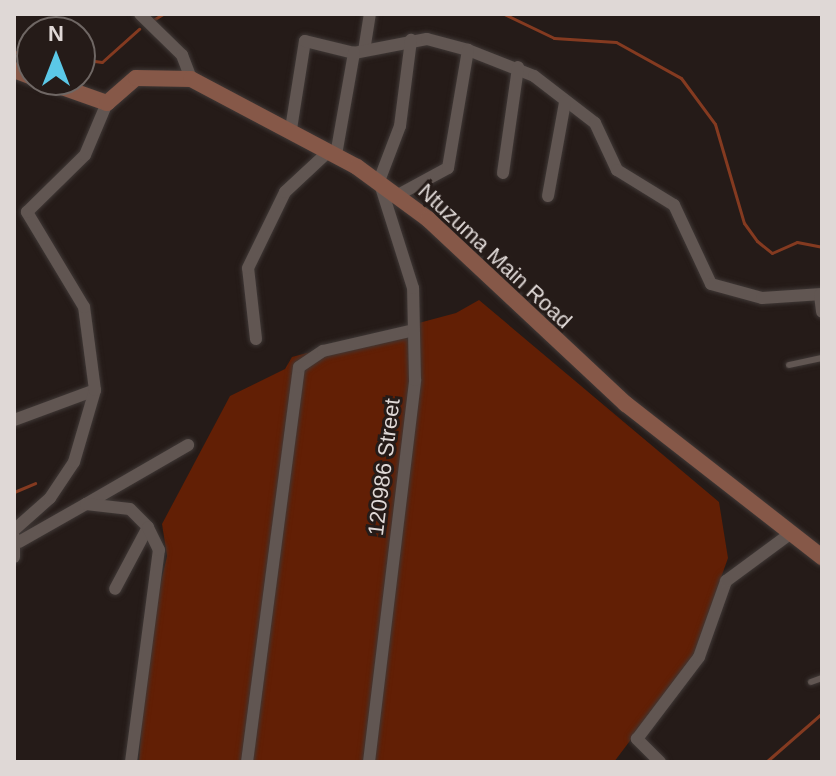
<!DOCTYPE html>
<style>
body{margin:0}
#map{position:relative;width:836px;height:776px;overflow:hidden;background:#251b18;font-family:Helvetica,sans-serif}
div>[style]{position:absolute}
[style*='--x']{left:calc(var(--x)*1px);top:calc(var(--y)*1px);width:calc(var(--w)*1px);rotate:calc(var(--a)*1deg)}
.green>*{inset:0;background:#621f05}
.stream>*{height:3px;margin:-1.5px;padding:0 1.5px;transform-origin:1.5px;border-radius:1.5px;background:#843a20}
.roads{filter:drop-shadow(0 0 2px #3f3836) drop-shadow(0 0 2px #3f3836)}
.service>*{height:6px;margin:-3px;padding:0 3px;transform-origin:3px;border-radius:3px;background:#615652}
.minor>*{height:12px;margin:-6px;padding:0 6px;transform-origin:6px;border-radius:6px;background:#615652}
.secondary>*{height:16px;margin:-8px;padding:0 8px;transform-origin:8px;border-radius:8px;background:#865848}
span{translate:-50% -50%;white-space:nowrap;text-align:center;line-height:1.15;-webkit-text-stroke:6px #251b18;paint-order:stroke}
.street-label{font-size:22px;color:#dfd8d6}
.frame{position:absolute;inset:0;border:16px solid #dfd8d6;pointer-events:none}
.north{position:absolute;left:16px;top:16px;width:80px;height:80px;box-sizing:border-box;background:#251b18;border:2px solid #6f6764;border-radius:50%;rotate:0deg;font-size:22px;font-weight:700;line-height:32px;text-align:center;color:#dfd8d6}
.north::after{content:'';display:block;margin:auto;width:28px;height:36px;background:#5bc8e7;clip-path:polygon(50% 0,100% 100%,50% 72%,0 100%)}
</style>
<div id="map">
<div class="green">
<i style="clip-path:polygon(479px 300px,719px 502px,728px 558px,693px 657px,614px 762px,139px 762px,147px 641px,167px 556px,162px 524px,230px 396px,285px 369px,292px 357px,456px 313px)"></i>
</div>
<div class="stream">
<i style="--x:504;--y:14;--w:55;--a:25.6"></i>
<i style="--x:554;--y:38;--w:62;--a:3.7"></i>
<i style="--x:616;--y:42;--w:74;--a:29"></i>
<i style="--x:681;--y:78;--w:57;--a:53.5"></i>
<i style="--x:715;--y:124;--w:103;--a:73.7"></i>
<i style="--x:744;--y:223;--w:22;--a:54"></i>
<i style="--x:757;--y:241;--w:19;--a:39"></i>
<i style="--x:772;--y:253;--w:27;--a:-24"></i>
<i style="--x:797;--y:242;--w:25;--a:11"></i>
<i style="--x:153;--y:20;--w:12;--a:-31"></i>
<i style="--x:14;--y:52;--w:18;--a:6"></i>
<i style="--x:80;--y:59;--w:22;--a:8"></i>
<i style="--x:102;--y:62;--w:50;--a:-41.7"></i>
<i style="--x:14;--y:492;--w:23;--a:-23"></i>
<i style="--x:766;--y:762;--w:74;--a:-41.2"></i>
</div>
<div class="roads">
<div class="service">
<i style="--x:789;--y:365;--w:34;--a:-12"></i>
<i style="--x:811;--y:682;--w:12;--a:-20"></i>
</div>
<div class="minor">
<i style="--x:140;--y:14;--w:59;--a:44.3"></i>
<i style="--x:182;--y:55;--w:26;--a:69"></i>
<i style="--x:364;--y:51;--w:37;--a:-81"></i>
<i style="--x:291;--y:129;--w:89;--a:-81"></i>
<i style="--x:305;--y:41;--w:50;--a:13.8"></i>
<i style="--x:354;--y:53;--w:74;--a:-10.9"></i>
<i style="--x:427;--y:39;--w:42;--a:15"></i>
<i style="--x:468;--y:50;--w:71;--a:21.5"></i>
<i style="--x:534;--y:76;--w:77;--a:37.6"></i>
<i style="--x:595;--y:123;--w:52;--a:64.9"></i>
<i style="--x:617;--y:170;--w:67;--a:31.6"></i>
<i style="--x:674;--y:205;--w:87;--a:64.9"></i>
<i style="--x:711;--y:284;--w:53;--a:15.4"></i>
<i style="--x:762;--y:298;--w:60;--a:-3.8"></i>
<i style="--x:336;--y:155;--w:104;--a:-80"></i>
<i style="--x:503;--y:173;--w:107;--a:-81.9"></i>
<i style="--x:398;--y:195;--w:57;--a:-28.4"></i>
<i style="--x:448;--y:168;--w:120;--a:-80.4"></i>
<i style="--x:548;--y:196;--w:96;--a:-79.7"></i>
<i style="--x:820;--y:295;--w:17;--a:83"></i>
<i style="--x:256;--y:339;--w:71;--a:-96.4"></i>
<i style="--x:248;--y:268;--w:85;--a:-64"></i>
<i style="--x:285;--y:192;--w:60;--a:-43"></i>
<i style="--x:14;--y:420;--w:86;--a:-20.3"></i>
<i style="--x:86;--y:504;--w:118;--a:-30"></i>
<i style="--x:14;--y:530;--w:48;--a:-41.6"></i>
<i style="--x:50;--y:498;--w:43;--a:-56.3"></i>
<i style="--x:74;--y:462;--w:75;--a:-73.7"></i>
<i style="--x:95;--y:390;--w:84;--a:-97.5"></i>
<i style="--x:84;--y:307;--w:111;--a:-121"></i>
<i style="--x:27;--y:212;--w:81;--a:-44.5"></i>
<i style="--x:85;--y:155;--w:56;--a:-67.1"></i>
<i style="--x:14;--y:537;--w:20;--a:90"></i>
<i style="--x:19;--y:542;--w:77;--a:-29.6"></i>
<i style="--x:86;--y:504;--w:44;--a:6.5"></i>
<i style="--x:130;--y:509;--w:25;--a:45"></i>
<i style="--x:148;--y:527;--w:70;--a:118"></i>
<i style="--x:131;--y:762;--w:214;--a:-82.5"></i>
<i style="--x:159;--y:550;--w:25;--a:-116"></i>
<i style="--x:247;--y:762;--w:398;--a:-82.5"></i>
<i style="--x:299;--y:367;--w:29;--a:-34"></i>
<i style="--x:323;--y:351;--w:93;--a:-13"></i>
<i style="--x:369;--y:762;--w:385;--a:-83.1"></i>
<i style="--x:415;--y:380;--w:92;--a:-91.2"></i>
<i style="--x:413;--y:288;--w:112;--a:-107.6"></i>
<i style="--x:379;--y:181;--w:59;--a:-69.1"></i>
<i style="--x:400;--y:126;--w:87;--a:-82.7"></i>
<i style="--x:660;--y:762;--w:33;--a:-135"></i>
<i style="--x:637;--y:739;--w:103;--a:-52.9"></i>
<i style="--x:699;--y:657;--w:81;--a:-70.4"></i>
<i style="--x:726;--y:581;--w:81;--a:-36.4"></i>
</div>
<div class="secondary">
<i style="--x:14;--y:70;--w:19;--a:21"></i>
<i style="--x:42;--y:80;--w:69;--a:19.5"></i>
<i style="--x:107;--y:103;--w:38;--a:-41"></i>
<i style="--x:136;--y:78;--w:55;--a:1"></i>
<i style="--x:191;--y:79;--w:188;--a:27.9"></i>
<i style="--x:357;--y:167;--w:88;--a:36.2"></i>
<i style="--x:428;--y:219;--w:271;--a:43.1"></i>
<i style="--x:626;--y:404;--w:249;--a:38"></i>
</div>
</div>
<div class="street-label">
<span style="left:495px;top:256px;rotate:43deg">Ntuzuma Main Road</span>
<span style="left:384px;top:467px;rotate:-83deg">120986 Street</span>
</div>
<div class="frame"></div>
<div class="north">N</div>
</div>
